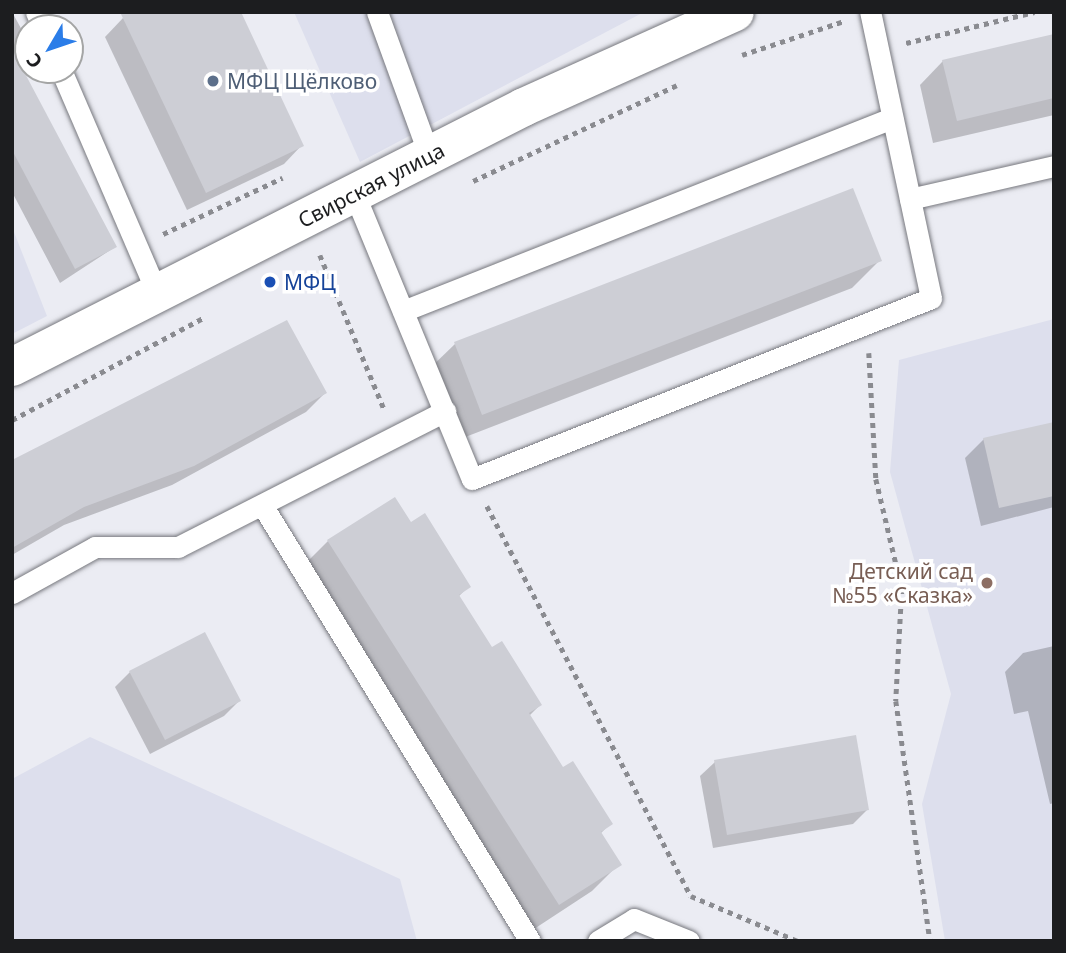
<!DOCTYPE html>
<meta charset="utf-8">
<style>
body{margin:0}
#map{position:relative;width:1066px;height:953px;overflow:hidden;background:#ebecf3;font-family:"Noto Sans",sans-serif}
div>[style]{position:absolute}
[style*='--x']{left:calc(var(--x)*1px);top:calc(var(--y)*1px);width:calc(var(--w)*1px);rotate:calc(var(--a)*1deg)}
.built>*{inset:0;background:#dddfed}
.shadow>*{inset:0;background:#0003}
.building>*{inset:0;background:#cdced5}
.path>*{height:4.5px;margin-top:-2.25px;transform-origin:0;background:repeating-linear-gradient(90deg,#8a8b90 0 5px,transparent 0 10px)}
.roads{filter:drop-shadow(0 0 2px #77787e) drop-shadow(0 0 2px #77787e)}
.service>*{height:21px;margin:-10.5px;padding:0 10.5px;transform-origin:10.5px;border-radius:10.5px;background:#fff}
.minor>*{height:38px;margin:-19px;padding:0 19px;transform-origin:19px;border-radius:19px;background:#fff}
.dots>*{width:19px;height:19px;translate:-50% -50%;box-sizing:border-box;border:4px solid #fff;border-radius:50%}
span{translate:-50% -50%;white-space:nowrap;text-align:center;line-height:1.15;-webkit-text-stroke:7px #fff;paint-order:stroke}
.service-label{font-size:21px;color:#4e5e75}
.left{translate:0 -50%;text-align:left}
.street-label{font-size:21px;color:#1c1d1f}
.transit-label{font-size:21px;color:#164399}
.education-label{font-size:21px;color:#785e54}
.right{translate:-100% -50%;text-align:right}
.frame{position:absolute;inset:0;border:14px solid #1c1d1f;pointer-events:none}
.north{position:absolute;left:14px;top:14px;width:70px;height:70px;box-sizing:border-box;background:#fff;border:2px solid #a4a5a5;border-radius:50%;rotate:231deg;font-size:19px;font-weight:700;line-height:28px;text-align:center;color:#1c1d1f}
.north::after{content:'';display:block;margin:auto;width:24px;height:32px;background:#2b7de8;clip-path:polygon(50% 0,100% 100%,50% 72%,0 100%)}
</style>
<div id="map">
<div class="built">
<i style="clip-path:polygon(294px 12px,644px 12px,360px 162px)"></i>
<i style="clip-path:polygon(12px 227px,47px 316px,12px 334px)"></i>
<i style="clip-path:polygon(1054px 319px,1054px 941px,945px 941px,922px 804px,951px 694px,890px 472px,899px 360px)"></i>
<i style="clip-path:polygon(90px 737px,400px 879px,417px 941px,12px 941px,12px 779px)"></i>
</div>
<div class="shadow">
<i style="clip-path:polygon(12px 12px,28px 41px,24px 75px,115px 247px,60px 283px,12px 192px)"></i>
<i style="clip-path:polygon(123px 18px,302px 145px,284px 164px,187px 210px,105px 37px)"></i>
<i style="clip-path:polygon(1054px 36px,1054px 115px,933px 143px,920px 85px,943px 61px)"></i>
<i style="clip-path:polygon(852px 190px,879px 261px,852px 288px,455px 441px,427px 371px,455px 344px)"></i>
<i style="clip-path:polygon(325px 393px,306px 412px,172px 485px,64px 525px,12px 555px,12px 462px)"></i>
<i style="clip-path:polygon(1054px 423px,1054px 507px,981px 526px,965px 458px,984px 439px)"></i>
<i style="clip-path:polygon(411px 524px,469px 586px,458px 597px,492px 650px,540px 705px,529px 716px,562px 770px,611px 823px,600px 834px,619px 864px,592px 891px,531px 931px,301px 568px,328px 541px)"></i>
<i style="clip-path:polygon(205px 634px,239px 701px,224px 716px,150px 754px,115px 687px,130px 672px)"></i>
<i style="clip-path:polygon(1054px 646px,1054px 803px,1050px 804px,1028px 711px,1014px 714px,1005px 672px,1023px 653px)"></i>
<i style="clip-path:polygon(715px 762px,867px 810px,853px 824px,713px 848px,700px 776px)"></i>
</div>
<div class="building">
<i style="clip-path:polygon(120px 12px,241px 12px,304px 146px,206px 193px)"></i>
<i style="clip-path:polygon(1054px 34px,1054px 98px,957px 121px,942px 60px)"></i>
<i style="clip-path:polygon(12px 49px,117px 247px,75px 269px,12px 150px)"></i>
<i style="clip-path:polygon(853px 188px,882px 261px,482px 415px,454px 342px)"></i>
<i style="clip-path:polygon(287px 320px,327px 393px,194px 466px,84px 507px,12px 548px,12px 460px)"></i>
<i style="clip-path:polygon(1054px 422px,1054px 496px,999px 508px,983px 438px)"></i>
<i style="clip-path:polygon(395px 497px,411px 522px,425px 513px,471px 587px,459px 595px,492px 647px,502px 641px,542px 705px,529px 713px,563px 767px,573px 761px,613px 824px,601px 832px,622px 865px,559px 905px,327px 540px)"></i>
<i style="clip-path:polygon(205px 632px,241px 701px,165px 740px,129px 671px)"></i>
<i style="clip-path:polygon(856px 735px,869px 810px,727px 835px,714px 760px)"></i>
</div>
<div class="path">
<i style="--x:906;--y:43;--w:132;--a:-13.6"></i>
<i style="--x:742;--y:55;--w:108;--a:-18.4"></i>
<i style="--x:473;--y:181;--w:225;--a:-25.2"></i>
<i style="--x:163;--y:234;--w:132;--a:-25.2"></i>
<i style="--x:320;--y:255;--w:167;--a:67.4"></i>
<i style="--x:869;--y:353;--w:126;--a:86.8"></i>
<i style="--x:876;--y:479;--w:113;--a:76.7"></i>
<i style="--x:902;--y:589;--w:112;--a:93.1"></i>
<i style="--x:896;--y:701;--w:242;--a:81.9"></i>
<i style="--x:12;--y:420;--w:217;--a:-28.1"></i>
<i style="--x:487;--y:506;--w:440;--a:62.4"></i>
<i style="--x:691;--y:896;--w:116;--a:22.8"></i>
</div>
<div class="roads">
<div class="service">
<i style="--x:36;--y:12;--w:17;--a:66"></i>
<i style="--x:377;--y:12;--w:152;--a:70"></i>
<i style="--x:61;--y:70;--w:243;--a:66.7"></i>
<i style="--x:354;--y:193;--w:309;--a:67.6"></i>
<i style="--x:472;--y:479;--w:493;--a:-21.5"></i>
<i style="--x:931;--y:298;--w:292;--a:-102"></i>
<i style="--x:910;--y:199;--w:148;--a:-12.9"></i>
<i style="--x:403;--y:311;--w:526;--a:-21.54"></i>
<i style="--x:264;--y:508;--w:508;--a:58.44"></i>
<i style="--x:12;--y:593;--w:95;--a:-29"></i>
<i style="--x:95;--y:547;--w:83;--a:0"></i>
<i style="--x:178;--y:547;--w:300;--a:-27"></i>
<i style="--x:598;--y:941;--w:42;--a:-31.4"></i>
<i style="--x:634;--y:919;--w:59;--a:21.8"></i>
</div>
<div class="minor">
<i style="--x:12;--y:367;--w:574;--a:-26.92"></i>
<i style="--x:524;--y:107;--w:231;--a:-24.2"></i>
</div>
</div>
<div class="dots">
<i style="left:213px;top:81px;background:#5c6f8a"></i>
<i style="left:270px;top:282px;background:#1a4fb4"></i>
<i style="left:987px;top:583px;background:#8d6e63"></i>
</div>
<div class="service-label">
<span class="left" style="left:227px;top:81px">МФЦ Щёлково</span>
</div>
<div class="street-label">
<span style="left:371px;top:185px;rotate:-27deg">Свирская улица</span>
</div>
<div class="transit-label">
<span class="left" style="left:284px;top:282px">МФЦ</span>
</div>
<div class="education-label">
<span class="right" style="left:973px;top:583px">Детский сад<br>№55 «Сказка»</span>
</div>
<div class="frame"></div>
<div class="north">С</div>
</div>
